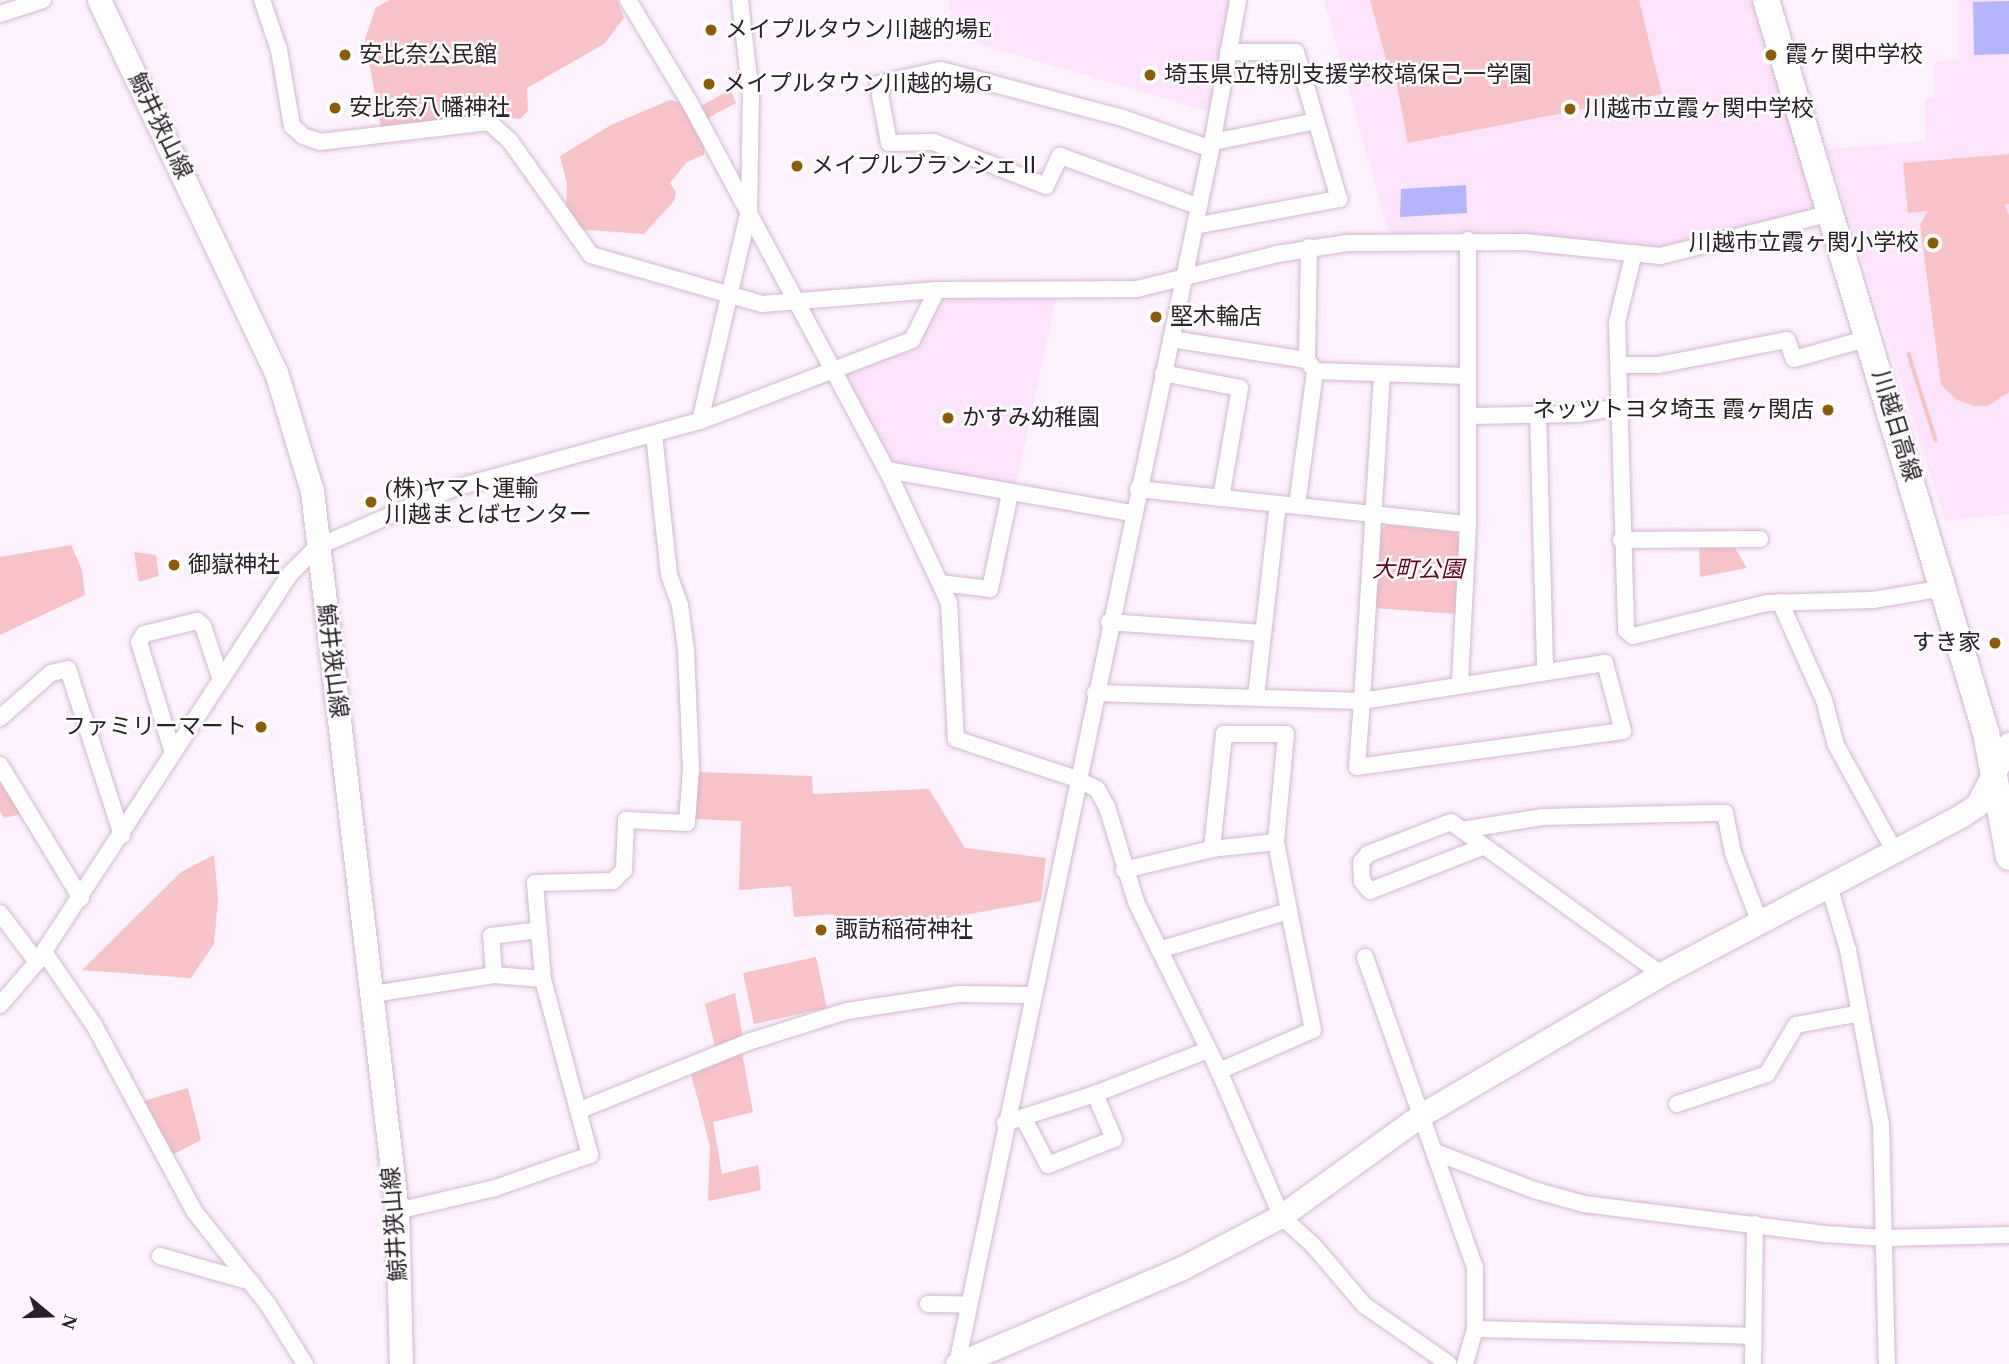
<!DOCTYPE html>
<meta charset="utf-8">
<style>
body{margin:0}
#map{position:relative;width:2009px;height:1364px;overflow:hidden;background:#fdf2fd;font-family:"Times New Roman","Noto Sans JP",serif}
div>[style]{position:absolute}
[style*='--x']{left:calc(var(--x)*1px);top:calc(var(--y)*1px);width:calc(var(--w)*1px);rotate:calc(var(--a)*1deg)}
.built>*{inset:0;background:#fee3fd}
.green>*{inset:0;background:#f8c2c9}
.water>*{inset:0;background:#b5b4fc}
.roads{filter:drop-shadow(0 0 2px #d2b8d1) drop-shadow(0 0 2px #d2b8d1)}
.street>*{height:16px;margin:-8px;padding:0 8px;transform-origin:8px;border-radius:8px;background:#fff}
.secondary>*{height:23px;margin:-11.5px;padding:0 11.5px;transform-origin:11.5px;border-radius:11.5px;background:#fff}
.primary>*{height:26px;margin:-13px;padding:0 13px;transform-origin:13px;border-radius:13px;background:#fff}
.dots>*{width:19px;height:19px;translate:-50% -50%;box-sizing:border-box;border:4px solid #fff;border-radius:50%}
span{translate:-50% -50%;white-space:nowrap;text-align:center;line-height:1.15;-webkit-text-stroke:5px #fff;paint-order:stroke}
.poi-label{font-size:23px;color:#292029}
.left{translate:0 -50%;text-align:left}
.right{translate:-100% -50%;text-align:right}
.street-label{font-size:23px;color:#292029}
.park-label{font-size:23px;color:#690227;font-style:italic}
.north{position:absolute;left:14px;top:1280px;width:70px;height:70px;-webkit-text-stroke:5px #fff;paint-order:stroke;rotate:109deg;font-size:19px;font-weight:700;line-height:28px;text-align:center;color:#292029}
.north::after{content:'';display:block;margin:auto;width:24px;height:32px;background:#292029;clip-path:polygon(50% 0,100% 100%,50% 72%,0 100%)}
</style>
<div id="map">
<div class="built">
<i style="clip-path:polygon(949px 0,1233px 0,1211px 112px,955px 37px)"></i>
<i style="clip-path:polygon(1324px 0,1752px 0,1815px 207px,1811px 214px,1656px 251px,1483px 233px,1389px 234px)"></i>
<i style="clip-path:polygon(1959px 0,2009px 0,2009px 514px,1945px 521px,1827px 149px,1926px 141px,1925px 99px,1935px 98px,1934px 62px,1959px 59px)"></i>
<i style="clip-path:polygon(940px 297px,1056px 299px,1015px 490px,891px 463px,840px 373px,914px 343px)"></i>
</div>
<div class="green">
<i style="clip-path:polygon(390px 0,617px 0,624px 18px,604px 44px,527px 88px,528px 111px,520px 119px,481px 114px,381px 128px,365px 39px,376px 7px)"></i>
<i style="clip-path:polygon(1370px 0,1639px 0,1662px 94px,1408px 143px,1393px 65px,1388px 66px)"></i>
<i style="clip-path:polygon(730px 90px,736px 103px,708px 118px,701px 106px)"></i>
<i style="clip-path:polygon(670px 100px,681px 103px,705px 144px,704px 155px,687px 162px,670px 183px,676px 192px,674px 201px,644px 234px,575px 229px,566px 214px,567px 183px,560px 156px,611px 125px)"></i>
<i style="clip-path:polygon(2009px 154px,2009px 204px,2005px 205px,2009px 215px,2009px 392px,1988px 406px,1975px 406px,1957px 400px,1941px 385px,1920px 224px,1928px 211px,1908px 213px,1903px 163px)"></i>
<i style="clip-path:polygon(1910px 352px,1938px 441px,1934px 442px,1906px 353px)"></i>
<i style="clip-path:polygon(1386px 525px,1456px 532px,1461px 539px,1456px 614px,1374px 608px,1380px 532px)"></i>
<i style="clip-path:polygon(71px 545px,82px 570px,85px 595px,0 635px,0 557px)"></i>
<i style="clip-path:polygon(1699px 545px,1733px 545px,1747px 568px,1700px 577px)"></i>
<i style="clip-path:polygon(134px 552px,156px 555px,159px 576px,139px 582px)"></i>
<i style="clip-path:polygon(697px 772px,812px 776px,813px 794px,929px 789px,965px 848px,1046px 858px,1041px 901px,836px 938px,834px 914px,794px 917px,791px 886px,739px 890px,741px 821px,695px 819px)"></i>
<i style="clip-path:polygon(0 780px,21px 814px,4px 818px,0 811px)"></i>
<i style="clip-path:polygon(214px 855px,218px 899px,214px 944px,191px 978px,82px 970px,181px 872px)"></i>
<i style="clip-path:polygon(816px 957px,827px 1008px,754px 1024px,743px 973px)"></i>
<i style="clip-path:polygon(735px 993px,743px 1037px,716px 1051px,705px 1004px)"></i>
<i style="clip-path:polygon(742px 1053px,753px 1112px,713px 1122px,722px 1174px,758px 1165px,761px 1190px,708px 1201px,710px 1146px,691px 1074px)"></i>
<i style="clip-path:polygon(188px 1088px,201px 1140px,168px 1157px,140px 1102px)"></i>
</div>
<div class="water">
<i style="clip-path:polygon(2009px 1px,2009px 54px,1974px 55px,1973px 2px)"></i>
<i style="clip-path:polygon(1466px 185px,1467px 213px,1400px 217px,1401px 189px)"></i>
</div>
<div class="roads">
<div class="street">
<i style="--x:262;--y:0;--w:53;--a:71.2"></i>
<i style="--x:279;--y:50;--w:77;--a:80.3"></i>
<i style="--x:292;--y:126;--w:15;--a:42"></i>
<i style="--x:303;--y:136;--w:18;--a:19"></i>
<i style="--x:320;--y:142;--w:170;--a:-6.7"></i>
<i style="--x:489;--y:122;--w:28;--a:42"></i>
<i style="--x:510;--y:141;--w:140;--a:54.6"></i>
<i style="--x:591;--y:255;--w:178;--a:16"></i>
<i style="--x:762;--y:304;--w:176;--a:-4.6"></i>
<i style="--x:937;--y:290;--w:200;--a:-0.3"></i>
<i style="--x:1137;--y:289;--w:144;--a:-14"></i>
<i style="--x:1277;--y:254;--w:71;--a:-8.9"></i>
<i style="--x:1347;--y:243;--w:178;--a:-0.3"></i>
<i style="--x:1525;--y:242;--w:136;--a:5.9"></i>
<i style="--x:1660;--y:256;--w:176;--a:-14.1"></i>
<i style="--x:628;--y:0;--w:122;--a:59"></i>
<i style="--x:691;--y:105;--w:414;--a:61.8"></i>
<i style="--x:887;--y:470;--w:147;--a:65"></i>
<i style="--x:949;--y:603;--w:136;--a:87.1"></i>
<i style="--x:956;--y:739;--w:127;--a:18.3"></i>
<i style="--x:1077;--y:779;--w:22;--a:27"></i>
<i style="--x:1097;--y:789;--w:21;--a:61"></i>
<i style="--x:1107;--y:807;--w:99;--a:73"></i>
<i style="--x:1136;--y:902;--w:188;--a:63.8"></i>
<i style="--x:1219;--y:1071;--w:158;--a:66.8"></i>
<i style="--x:1281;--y:1216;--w:43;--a:42.2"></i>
<i style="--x:1313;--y:1245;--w:79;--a:49.6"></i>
<i style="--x:1364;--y:1305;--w:103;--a:34.8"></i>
<i style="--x:0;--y:14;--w:45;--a:-18"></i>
<i style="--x:1213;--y:142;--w:105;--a:-11.5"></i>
<i style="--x:1197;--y:206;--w:146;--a:-159.9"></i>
<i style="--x:1060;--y:156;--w:33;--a:115"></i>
<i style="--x:1046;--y:186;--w:120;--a:-158.6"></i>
<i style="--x:934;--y:142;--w:45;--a:178.7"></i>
<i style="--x:889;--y:143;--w:60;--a:-100.6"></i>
<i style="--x:878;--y:84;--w:65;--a:-12.5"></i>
<i style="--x:941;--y:70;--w:188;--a:14.8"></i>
<i style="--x:1123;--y:118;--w:93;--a:19.4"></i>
<i style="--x:1195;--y:226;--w:147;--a:-10.6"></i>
<i style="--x:1339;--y:199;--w:153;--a:-106.3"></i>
<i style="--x:1296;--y:52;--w:68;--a:180"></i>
<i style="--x:1634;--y:253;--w:71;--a:103.8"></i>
<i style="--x:1617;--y:322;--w:308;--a:88.3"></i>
<i style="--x:1626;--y:630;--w:9;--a:41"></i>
<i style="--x:1633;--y:636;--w:138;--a:-13.8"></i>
<i style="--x:1767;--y:603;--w:106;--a:-1.6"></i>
<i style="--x:1873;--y:600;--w:73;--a:-9.5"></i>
<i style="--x:1171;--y:339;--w:138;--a:8.8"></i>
<i style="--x:1307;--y:360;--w:14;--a:54"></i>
<i style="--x:1315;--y:371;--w:153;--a:1.9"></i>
<i style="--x:1307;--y:360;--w:113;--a:-89"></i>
<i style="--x:1619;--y:365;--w:39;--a:0"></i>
<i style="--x:1658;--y:365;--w:131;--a:-11"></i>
<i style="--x:1787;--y:340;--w:20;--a:70"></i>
<i style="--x:1794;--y:359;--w:78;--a:-15.6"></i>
<i style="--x:1163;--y:373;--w:78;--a:11"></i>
<i style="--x:1240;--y:388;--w:112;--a:99.8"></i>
<i style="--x:1538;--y:413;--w:258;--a:88.4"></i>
<i style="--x:1469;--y:416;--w:109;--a:-1.1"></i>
<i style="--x:1578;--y:414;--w:43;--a:-9.5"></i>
<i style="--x:700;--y:421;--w:227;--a:-20.9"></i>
<i style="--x:912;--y:340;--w:56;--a:-63.4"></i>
<i style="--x:887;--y:470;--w:249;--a:10"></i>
<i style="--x:1138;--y:489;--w:332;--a:6.1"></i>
<i style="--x:1297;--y:505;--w:135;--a:-82.3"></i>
<i style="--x:1621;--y:540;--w:139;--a:-0.4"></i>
<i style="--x:940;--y:583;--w:50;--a:6.8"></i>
<i style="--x:990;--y:589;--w:98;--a:-78.2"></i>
<i style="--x:1780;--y:602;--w:107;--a:65.8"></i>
<i style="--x:1824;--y:700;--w:47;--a:75.1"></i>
<i style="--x:1836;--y:745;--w:122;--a:61.1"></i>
<i style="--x:1109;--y:622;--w:153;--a:4.1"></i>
<i style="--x:1460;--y:683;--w:159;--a:-87.1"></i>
<i style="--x:1468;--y:524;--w:284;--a:-90"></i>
<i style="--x:1095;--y:693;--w:267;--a:1.7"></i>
<i style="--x:1362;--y:701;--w:246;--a:-8.9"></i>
<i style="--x:1605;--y:663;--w:70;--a:75.2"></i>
<i style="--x:1623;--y:731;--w:268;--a:172.3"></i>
<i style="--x:1357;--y:767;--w:66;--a:-85.7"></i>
<i style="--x:1362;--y:701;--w:327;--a:-86.5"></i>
<i style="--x:1256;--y:696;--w:193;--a:-83.5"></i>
<i style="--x:0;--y:718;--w:68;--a:-41.4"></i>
<i style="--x:51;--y:673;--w:17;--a:-13"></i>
<i style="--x:68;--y:669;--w:175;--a:72"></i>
<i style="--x:173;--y:753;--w:116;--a:-107"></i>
<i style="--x:139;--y:642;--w:9;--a:-58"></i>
<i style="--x:144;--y:634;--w:55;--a:-13.8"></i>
<i style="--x:197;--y:621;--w:8;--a:40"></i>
<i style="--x:203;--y:626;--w:57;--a:71.6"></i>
<i style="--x:0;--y:765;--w:156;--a:58.7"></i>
<i style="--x:1462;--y:830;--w:81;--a:-9.2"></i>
<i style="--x:1542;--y:817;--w:183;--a:-1.3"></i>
<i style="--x:1725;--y:813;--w:41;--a:78.7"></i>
<i style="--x:1733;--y:853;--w:72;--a:68.8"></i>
<i style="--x:1276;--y:842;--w:70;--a:79.3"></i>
<i style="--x:1482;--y:847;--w:120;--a:158.6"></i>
<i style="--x:1370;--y:891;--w:13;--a:-129"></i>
<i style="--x:1362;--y:881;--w:19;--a:-93"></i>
<i style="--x:1361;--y:862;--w:11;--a:-49"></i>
<i style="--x:1368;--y:854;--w:89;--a:-21.1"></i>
<i style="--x:1451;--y:822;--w:259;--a:35.9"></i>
<i style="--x:1124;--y:870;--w:90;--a:-13.4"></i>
<i style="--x:1212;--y:849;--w:116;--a:-84"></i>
<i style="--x:1224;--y:734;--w:62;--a:0"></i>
<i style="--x:1286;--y:734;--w:108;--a:95.3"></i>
<i style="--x:1276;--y:842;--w:64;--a:173.8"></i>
<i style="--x:1829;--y:886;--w:67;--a:73.5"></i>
<i style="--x:1848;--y:950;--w:177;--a:79.3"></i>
<i style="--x:1881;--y:1124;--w:240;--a:88.6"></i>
<i style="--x:0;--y:913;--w:61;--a:52.9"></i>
<i style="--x:1159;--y:950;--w:136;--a:-16.7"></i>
<i style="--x:1289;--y:911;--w:121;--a:78.6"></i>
<i style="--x:1313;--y:1030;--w:103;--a:156.4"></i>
<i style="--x:44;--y:952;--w:88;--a:55.6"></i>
<i style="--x:94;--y:1025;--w:211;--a:61.7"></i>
<i style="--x:194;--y:1211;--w:117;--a:51.6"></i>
<i style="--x:267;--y:1303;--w:72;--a:58.1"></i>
<i style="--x:1365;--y:957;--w:330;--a:70.5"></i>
<i style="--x:1475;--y:1268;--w:61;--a:90"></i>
<i style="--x:1475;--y:1329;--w:36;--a:106"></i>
<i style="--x:494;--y:975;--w:49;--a:4.7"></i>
<i style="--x:373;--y:994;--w:122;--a:-8.9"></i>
<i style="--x:494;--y:975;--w:39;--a:-94"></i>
<i style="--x:491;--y:936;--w:48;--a:-7.1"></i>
<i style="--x:0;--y:1005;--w:57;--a:-49.3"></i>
<i style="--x:37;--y:962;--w:463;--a:-56.9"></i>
<i style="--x:290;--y:574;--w:38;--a:-45"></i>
<i style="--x:317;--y:547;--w:146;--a:-23.4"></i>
<i style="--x:451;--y:489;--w:258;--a:-15.3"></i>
<i style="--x:700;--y:421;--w:217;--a:-76.9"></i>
<i style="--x:749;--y:210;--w:113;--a:-89"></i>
<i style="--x:751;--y:97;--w:98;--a:-96.5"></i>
<i style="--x:1095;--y:1094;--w:121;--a:-21.3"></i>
<i style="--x:1677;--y:1104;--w:95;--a:-18.4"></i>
<i style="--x:1767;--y:1074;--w:57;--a:-59.4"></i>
<i style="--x:1796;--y:1025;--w:65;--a:-10.6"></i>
<i style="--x:580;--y:1110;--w:181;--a:-22"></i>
<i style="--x:748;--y:1042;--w:104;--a:-17.4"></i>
<i style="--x:847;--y:1011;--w:114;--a:-8.6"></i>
<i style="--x:960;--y:994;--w:72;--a:0.8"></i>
<i style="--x:1005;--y:1123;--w:95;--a:-17.9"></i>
<i style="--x:1095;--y:1094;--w:49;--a:67.1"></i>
<i style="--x:1114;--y:1139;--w:71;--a:158.5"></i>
<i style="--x:1048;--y:1165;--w:54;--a:-117.5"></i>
<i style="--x:1435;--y:1152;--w:106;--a:21"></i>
<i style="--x:1534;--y:1190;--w:52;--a:15.6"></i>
<i style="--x:1584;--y:1204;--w:243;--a:7.1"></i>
<i style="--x:1825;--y:1234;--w:60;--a:3.8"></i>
<i style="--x:1885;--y:1238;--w:124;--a:-1.4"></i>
<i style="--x:397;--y:1211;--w:101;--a:-13.2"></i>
<i style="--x:495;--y:1188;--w:101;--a:-19.2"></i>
<i style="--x:590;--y:1155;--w:182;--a:-105"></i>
<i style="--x:543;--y:979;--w:96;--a:-94.8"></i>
<i style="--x:535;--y:883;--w:78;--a:-1.5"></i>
<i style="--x:613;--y:881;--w:16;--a:-45"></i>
<i style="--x:624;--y:870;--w:50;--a:-87.7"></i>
<i style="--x:626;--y:820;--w:61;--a:2.8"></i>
<i style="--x:687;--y:823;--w:55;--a:-85.8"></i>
<i style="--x:691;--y:768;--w:118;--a:-92.4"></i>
<i style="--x:686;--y:650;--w:45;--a:-97.6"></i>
<i style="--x:680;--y:605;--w:32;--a:-110"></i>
<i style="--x:669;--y:575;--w:142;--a:-96.1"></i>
<i style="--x:160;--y:1256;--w:95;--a:15.9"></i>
<i style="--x:928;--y:1304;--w:39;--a:1"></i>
<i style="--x:1475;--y:1329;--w:278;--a:1.4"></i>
<i style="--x:957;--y:1364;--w:1241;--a:-78.19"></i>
<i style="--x:1211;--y:149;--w:151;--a:-79.7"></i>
<i style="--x:1753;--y:1364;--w:140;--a:-89.2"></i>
</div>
<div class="secondary">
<i style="--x:99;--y:0;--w:412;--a:64.6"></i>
<i style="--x:276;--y:372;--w:124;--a:73.2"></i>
<i style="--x:312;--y:491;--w:725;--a:83.27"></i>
<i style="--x:397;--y:1211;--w:153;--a:88.5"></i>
<i style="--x:957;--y:1364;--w:245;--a:-23.1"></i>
<i style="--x:1182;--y:1268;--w:112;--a:-27.7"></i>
<i style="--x:1281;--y:1216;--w:173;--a:-35.8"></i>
<i style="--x:1421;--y:1115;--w:278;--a:-30.4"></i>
<i style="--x:1661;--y:974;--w:340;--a:-27.8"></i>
<i style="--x:1962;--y:815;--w:18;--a:-34"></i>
<i style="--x:1977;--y:805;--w:69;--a:-62.3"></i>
</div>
<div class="primary">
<i style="--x:1766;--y:0;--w:765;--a:73.29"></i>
<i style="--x:1986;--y:733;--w:126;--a:79.5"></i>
</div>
</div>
<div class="dots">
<i style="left:711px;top:30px;background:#8c5c04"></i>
<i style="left:345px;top:55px;background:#8c5c04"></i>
<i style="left:1771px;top:55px;background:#8c5c04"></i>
<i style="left:1150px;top:75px;background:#8c5c04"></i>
<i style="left:709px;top:84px;background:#8c5c04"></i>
<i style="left:335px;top:108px;background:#8c5c04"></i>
<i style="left:1570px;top:109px;background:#8c5c04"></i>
<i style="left:797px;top:166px;background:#8c5c04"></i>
<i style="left:1933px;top:243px;background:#8c5c04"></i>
<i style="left:1156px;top:317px;background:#8c5c04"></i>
<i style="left:1828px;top:410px;background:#8c5c04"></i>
<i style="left:948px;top:418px;background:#8c5c04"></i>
<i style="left:371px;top:502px;background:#8c5c04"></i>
<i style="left:174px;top:565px;background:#8c5c04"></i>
<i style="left:1995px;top:643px;background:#8c5c04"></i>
<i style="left:261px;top:727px;background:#8c5c04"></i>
<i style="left:821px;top:930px;background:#8c5c04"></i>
</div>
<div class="poi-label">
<span class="left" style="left:725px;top:30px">メイプルタウン川越的場E</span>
<span class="left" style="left:359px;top:55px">安比奈公民館</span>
<span class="left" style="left:1785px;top:55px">霞ヶ関中学校</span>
<span class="left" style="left:1164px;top:75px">埼玉県立特別支援学校塙保己一学園</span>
<span class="left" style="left:723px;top:84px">メイプルタウン川越的場G</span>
<span class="left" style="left:349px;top:108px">安比奈八幡神社</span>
<span class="left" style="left:1584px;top:109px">川越市立霞ヶ関中学校</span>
<span class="left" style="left:811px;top:166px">メイプルブランシェⅡ</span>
<span class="right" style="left:1919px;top:243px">川越市立霞ヶ関小学校</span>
<span class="left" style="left:1170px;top:317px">堅木輪店</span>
<span class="right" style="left:1814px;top:410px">ネッツトヨタ埼玉 霞ヶ関店</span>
<span class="left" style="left:962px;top:418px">かすみ幼稚園</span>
<span class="left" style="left:385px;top:502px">(株)ヤマト運輸<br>川越まとばセンター</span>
<span class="left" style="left:188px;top:565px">御嶽神社</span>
<span class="right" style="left:1981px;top:643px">すき家</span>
<span class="right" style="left:247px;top:727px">ファミリーマート</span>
<span class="left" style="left:835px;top:930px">諏訪稲荷神社</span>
</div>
<div class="street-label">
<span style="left:160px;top:126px;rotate:64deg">鯨井狭山線</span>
<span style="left:1896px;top:426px;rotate:73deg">川越日高線</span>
<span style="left:332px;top:661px;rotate:83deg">鯨井狭山線</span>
<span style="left:395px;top:1224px;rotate:-94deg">鯨井狭山線</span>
</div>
<div class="park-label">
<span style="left:1418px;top:570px">大町公園</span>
</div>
<div class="north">N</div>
</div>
